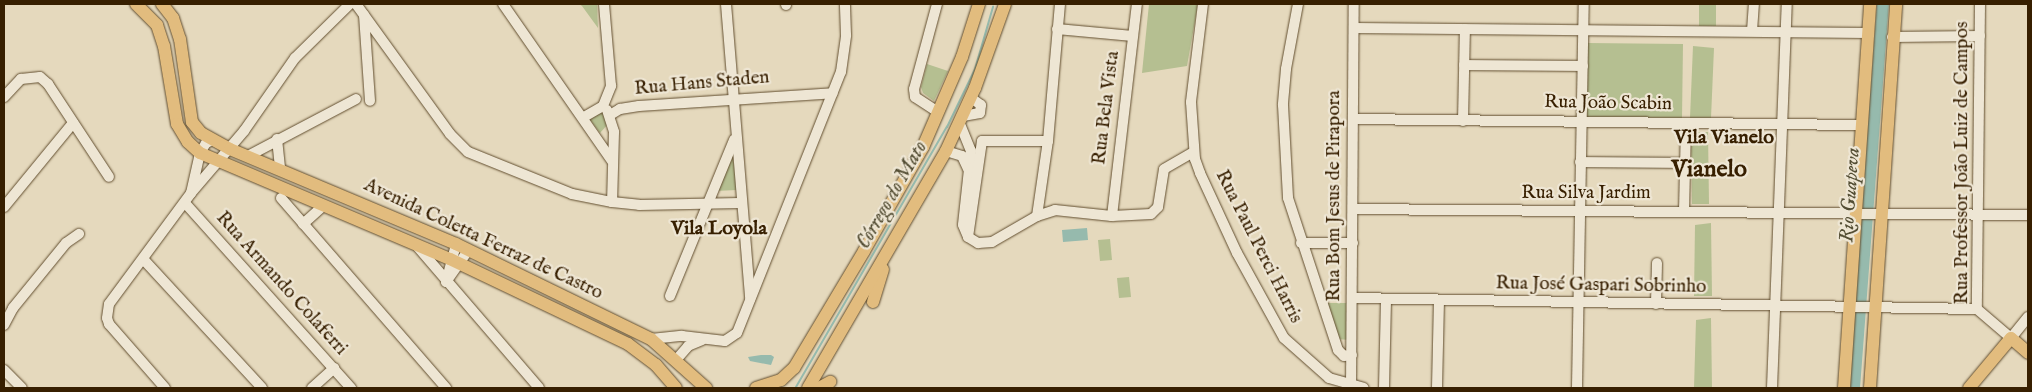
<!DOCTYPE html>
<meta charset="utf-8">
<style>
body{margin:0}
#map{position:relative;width:2032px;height:392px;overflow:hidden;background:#e5d9bd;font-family:"IM FELL English",serif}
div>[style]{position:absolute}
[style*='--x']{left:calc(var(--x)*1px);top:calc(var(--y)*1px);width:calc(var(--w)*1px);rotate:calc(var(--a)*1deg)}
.green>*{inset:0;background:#b5bf91}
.water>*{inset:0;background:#96baad}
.stream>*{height:2px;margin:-1px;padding:0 1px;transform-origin:1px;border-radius:1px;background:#96baad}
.river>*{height:12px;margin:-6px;padding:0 6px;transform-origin:6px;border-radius:6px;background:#96baad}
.roads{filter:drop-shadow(0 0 1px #624e2f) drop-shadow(0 0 1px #624e2f)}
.minor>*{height:10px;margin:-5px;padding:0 5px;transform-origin:5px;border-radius:5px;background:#eee6d4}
.major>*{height:12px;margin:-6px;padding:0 6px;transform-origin:6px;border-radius:6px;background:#e2bc7e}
span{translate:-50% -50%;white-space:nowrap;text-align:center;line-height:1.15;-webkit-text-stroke:4.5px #eee6d4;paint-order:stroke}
.street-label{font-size:19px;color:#371f00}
.neighbourhood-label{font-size:20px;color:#371f00;font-weight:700}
.water-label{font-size:20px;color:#544e34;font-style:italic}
.district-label{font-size:24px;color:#371f00;font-weight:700}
.frame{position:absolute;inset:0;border:5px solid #371f00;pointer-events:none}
</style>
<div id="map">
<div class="green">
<i style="clip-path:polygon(579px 4px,597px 4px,598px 28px,582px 6px)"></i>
<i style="clip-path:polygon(1149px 4px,1198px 4px,1187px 66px,1142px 73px)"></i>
<i style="clip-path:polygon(1699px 4px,1716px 4px,1716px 26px,1699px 26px)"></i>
<i style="clip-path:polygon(1587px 43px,1683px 44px,1682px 118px,1586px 117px)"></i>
<i style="clip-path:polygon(1693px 46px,1714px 48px,1711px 118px,1690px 118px)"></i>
<i style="clip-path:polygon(927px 64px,948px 71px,934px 101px,923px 93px,921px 87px)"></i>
<i style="clip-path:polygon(603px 111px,608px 124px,600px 133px,588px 117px)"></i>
<i style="clip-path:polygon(1691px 132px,1708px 132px,1709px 204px,1692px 204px)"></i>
<i style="clip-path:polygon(733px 157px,737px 190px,715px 191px)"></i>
<i style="clip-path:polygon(1711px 223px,1712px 296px,1694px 296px,1695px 225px)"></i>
<i style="clip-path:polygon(1110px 239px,1112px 260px,1100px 261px,1098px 240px)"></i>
<i style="clip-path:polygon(1129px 277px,1131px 297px,1119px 298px,1117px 278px)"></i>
<i style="clip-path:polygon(1328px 303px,1348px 303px,1349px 340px,1338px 339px)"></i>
<i style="clip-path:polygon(1711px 318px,1712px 388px,1694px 388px,1696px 320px)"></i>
</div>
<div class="water">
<i style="clip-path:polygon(1087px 228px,1088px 240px,1063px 242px,1062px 230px)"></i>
<i style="clip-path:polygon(761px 355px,771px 355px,774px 357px,771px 365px,750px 361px,748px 357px)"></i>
</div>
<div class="stream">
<i style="--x:796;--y:387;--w:301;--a:-59.9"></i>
<i style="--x:947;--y:127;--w:64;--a:-64.2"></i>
<i style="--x:975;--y:69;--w:65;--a:-73.8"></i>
</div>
<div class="river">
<i style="--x:1854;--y:388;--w:385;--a:-85.7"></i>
</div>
<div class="roads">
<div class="minor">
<i style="--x:356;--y:4;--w:160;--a:54.1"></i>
<i style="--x:450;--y:134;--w:25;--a:45"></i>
<i style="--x:468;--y:152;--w:112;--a:22"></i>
<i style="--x:572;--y:194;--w:41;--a:11.3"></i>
<i style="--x:612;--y:202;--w:27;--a:6"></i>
<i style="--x:639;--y:205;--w:101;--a:-1.1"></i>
<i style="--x:503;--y:4;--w:191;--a:55.2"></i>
<i style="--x:726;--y:4;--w:296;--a:85.3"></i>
<i style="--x:786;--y:4;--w:1;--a:90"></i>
<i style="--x:937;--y:4;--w:88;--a:105.1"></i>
<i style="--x:914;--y:89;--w:8;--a:83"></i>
<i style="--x:915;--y:97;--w:27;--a:33"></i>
<i style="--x:1203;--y:4;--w:99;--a:97"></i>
<i style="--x:1191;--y:102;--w:57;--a:86"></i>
<i style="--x:1195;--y:159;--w:15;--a:70"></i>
<i style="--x:1200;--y:173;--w:88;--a:65.2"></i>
<i style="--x:1237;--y:253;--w:97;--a:61.1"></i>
<i style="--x:1284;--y:338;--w:60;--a:41.6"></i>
<i style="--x:1329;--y:378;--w:36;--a:16"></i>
<i style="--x:1298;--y:4;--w:66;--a:100.5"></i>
<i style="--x:1286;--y:69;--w:36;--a:95"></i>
<i style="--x:1283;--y:105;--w:93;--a:86.9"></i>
<i style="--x:1288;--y:198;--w:160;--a:71.8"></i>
<i style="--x:1338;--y:350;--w:8;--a:45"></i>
<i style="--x:1344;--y:356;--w:8;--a:-7"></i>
<i style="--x:1980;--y:4;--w:305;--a:90.6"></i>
<i style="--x:1977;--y:309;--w:45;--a:40.5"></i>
<i style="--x:2011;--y:338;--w:27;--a:-51"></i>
<i style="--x:364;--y:15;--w:86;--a:86"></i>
<i style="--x:1354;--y:28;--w:514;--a:0.56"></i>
<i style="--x:1057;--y:29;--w:76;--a:5.3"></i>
<i style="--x:1752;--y:31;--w:27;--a:-86"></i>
<i style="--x:1892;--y:37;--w:88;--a:-0.7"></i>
<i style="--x:1464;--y:65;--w:119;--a:0.5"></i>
<i style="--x:4;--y:97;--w:25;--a:-47"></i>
<i style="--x:21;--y:79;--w:19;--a:-6"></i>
<i style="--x:40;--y:77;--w:11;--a:41"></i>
<i style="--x:48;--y:84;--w:111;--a:56.7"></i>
<i style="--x:603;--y:106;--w:22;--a:-68"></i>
<i style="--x:611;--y:86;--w:82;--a:-94.9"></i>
<i style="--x:607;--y:110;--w:23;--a:72"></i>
<i style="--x:614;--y:132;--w:70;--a:91.6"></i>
<i style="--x:610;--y:115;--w:12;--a:-31"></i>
<i style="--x:620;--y:109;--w:19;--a:-9"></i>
<i style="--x:639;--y:106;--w:194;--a:-3.8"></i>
<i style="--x:963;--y:116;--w:17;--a:-10"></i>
<i style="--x:980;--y:113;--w:8;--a:-83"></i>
<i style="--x:981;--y:105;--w:12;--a:-145"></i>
<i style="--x:584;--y:117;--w:22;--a:-30"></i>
<i style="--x:1353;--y:119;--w:509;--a:0.68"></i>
<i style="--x:1463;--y:121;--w:92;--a:-88.8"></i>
<i style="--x:960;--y:124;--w:29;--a:68"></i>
<i style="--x:971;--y:151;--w:74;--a:96.2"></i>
<i style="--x:963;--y:225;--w:13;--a:67"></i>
<i style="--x:968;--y:237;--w:12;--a:31"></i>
<i style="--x:978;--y:243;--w:14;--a:-4"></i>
<i style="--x:992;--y:242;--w:52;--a:-30"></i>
<i style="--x:1037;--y:216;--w:19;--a:-18"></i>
<i style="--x:1055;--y:210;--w:57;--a:6"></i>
<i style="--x:1112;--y:216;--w:39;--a:-3"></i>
<i style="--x:1151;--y:214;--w:10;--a:-45"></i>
<i style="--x:1158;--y:207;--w:38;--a:-81"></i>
<i style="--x:1164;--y:169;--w:34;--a:-30"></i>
<i style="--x:277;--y:139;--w:30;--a:84"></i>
<i style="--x:946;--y:151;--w:17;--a:17"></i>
<i style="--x:962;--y:156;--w:14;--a:65"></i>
<i style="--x:248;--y:156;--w:122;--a:-27.8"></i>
<i style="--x:1580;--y:162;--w:106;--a:0.5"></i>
<i style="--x:191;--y:193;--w:41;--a:-77.3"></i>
<i style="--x:200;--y:153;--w:12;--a:-59"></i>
<i style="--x:206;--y:143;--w:8;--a:-23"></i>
<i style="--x:281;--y:198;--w:252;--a:49"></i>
<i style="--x:185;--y:203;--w:249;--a:48.1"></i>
<i style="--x:4;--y:207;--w:109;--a:-50.6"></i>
<i style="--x:1353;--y:209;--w:675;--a:0.51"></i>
<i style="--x:1684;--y:212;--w:89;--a:-88.7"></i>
<i style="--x:1037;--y:216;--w:76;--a:-81.7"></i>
<i style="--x:1048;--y:141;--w:138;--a:-85"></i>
<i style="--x:1112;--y:216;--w:213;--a:-83.3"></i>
<i style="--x:303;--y:224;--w:28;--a:-42"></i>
<i style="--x:968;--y:237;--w:97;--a:-81.7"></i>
<i style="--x:982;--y:141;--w:66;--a:0"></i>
<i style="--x:1301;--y:243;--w:52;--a:0"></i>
<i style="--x:417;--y:246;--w:187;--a:49.3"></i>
<i style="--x:144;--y:260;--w:174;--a:47.3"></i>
<i style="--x:446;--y:282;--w:39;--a:-55"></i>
<i style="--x:446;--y:282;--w:39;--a:-75"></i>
<i style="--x:670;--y:296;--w:169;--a:-67.7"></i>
<i style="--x:1352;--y:298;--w:625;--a:1.01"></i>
<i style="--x:1656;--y:304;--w:41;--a:-88.6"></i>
<i style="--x:4;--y:325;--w:19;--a:-62"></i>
<i style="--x:13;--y:308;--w:84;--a:-50.8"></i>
<i style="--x:66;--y:243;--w:16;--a:-35"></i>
<i style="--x:651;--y:339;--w:31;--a:-6"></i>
<i style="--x:682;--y:336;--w:43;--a:6.6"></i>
<i style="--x:725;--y:341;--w:14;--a:-34"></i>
<i style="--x:737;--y:333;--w:281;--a:-68.3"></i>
<i style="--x:841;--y:72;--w:37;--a:-82"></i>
<i style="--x:846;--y:35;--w:31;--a:-92"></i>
<i style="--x:676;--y:360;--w:18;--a:-49"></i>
<i style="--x:688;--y:346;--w:15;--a:-23"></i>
<i style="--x:4;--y:370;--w:25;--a:45"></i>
<i style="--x:165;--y:388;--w:85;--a:-131.2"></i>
<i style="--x:109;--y:324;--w:6;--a:-108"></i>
<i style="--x:107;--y:318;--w:14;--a:-82"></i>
<i style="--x:109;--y:304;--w:138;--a:-53.5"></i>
<i style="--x:191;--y:193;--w:82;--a:-49.5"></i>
<i style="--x:244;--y:131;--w:89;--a:-55.1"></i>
<i style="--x:295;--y:58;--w:77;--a:-44.5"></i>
<i style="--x:312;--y:388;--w:30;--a:-42"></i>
<i style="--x:1351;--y:388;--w:384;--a:-89.6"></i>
<i style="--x:1384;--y:388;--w:89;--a:-88.7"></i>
<i style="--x:1437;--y:388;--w:87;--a:-88.7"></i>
<i style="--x:1577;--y:388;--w:384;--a:-89"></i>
<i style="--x:1772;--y:388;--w:384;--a:-87.8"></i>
</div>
<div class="major">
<i style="--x:136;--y:4;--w:30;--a:45"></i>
<i style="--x:157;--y:25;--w:22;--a:72"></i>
<i style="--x:164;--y:46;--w:79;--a:80.5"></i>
<i style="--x:177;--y:124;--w:21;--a:59"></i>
<i style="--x:188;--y:142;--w:16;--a:43"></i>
<i style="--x:200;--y:153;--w:272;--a:23"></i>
<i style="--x:450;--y:259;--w:197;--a:25.5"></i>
<i style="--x:628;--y:344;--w:35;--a:37"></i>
<i style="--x:656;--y:365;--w:30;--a:49"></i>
<i style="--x:162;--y:4;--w:18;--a:52"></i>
<i style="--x:173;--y:18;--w:22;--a:72"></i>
<i style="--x:180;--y:39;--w:84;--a:81.8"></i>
<i style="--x:192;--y:122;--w:14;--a:51"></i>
<i style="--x:201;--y:133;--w:33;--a:29"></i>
<i style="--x:230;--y:149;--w:245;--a:22.8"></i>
<i style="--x:456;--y:244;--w:217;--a:26"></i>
<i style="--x:651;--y:339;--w:74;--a:41.7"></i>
<i style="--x:873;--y:302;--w:34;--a:-73"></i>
<i style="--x:756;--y:388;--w:26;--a:-18"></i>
<i style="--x:781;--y:380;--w:18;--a:-43"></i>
<i style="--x:794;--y:368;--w:136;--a:-59.1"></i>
<i style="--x:864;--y:251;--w:120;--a:-60.4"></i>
<i style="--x:923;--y:147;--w:98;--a:-66.6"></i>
<i style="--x:962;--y:57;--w:56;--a:-72.2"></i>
<i style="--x:808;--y:388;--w:274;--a:-59.8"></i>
<i style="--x:946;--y:151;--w:69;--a:-65.3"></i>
<i style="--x:975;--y:88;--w:89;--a:-70.3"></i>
<i style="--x:819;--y:388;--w:13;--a:-29"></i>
<i style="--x:1844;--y:388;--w:385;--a:-86.1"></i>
<i style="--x:1870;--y:388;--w:385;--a:-86.1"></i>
<i style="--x:1969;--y:388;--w:65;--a:-50"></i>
<i style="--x:2011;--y:338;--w:23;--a:41"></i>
</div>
</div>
<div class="street-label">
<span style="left:702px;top:84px;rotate:-5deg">Rua Hans Staden</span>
<span style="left:1608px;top:104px;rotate:1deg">Rua João Scabin</span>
<span style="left:1107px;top:108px;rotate:-83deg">Rua Bela Vista</span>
<span style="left:1963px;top:163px;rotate:-90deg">Rua Professor João Luiz de Campos</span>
<span style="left:1586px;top:194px">Rua Silva Jardim</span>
<span style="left:1335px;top:196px;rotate:-90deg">Rua Bom Jesus de Pirapora</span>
<span style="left:483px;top:240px;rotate:25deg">Avenida Coletta Ferraz de Castro</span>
<span style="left:1258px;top:247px;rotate:63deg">Rua Paul Perci Harris</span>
<span style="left:281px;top:284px;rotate:48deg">Rua Armando Colaferri</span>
<span style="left:1601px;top:286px;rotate:1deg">Rua José Gaspari Sobrinho</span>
</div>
<div class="neighbourhood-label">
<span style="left:1724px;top:137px">Vila Vianelo</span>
<span style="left:719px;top:228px">Vila Loyola</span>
</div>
<div class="water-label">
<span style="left:892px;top:195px;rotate:-60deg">Córrego do Mato</span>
<span style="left:1850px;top:195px;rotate:-86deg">Rio Guapeva</span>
</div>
<div class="district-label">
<span style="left:1709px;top:170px">Vianelo</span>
</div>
<div class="frame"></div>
</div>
